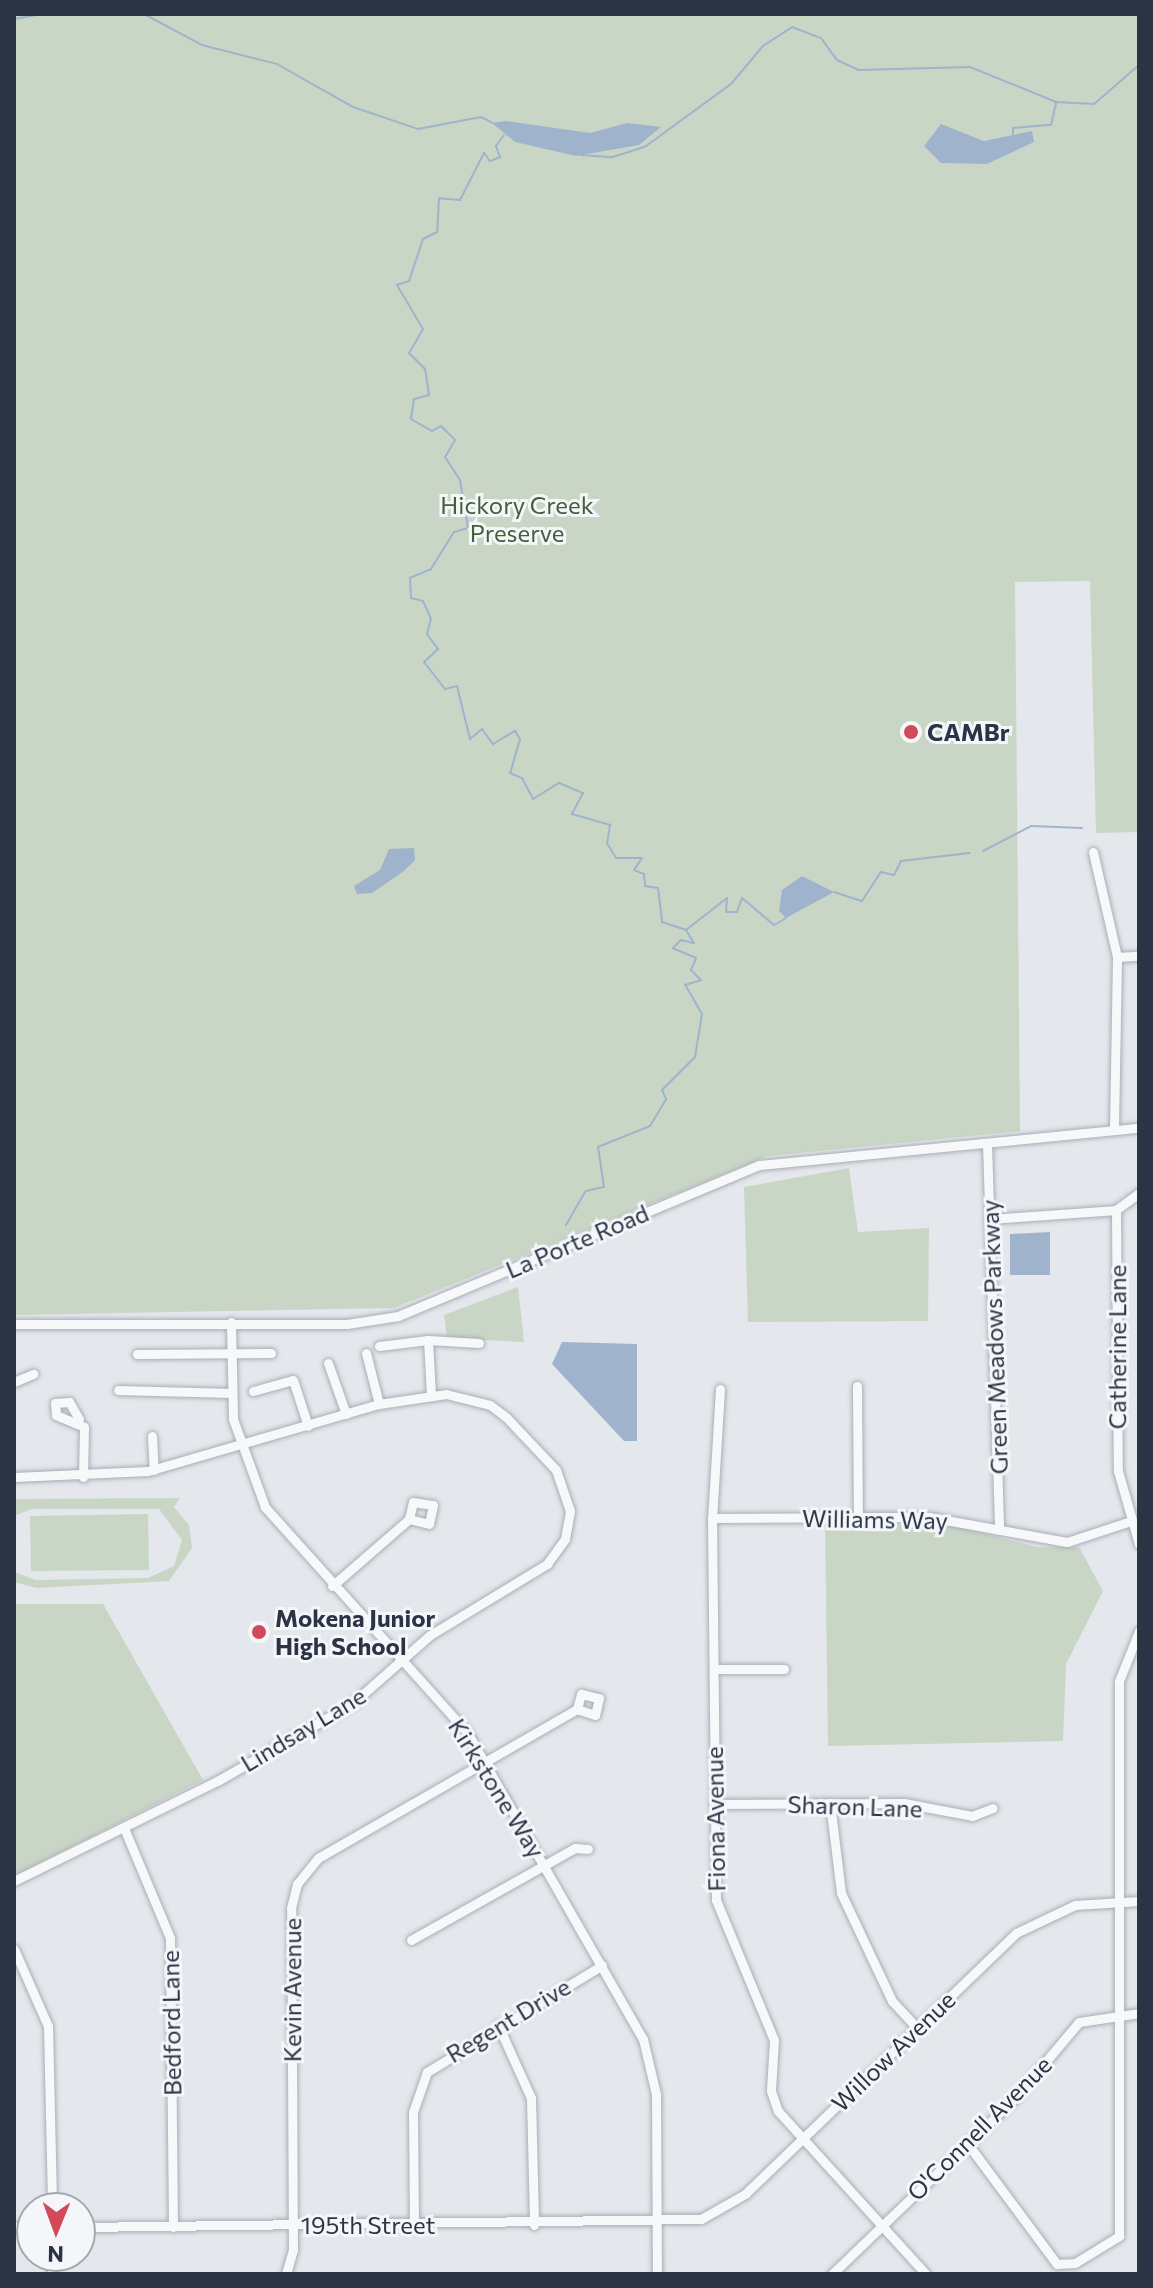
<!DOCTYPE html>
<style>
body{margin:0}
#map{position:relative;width:1153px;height:2288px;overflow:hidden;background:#e4e7ec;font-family:Commissioner,sans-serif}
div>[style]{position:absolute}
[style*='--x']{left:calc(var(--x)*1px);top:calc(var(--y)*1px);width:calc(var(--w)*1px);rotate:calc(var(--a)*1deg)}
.green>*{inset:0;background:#c9d6c5}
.water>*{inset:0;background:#9fb4cc}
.stream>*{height:2px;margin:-1px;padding:0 1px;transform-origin:1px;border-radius:1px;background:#9fb4cc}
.roads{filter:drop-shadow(0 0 2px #a9aeb7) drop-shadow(0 0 2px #a9aeb7)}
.minor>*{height:9px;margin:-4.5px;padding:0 4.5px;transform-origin:4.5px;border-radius:4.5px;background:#f7f8fa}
.dots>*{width:22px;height:22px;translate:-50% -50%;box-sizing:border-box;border:4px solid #f4f6f9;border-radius:50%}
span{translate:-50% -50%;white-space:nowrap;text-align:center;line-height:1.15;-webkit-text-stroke:6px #f4f6f9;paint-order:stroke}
.park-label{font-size:24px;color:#3f6138}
.poi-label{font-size:24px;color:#2b3445;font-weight:700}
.left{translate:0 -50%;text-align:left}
.street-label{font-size:24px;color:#2b3445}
.frame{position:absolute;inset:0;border:16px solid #2b3445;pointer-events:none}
.north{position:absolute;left:16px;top:2192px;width:80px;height:80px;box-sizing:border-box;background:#f4f6f9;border:2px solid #a4a8b1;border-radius:50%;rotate:181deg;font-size:22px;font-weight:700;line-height:32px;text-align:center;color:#2b3445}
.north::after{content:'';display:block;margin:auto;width:28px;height:36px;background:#d1495b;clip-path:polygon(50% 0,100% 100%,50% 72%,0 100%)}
</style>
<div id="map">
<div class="green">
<i style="clip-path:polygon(14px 14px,1139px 14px,1139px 832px,1096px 833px,1090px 581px,1015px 582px,1020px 1131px,768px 1156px,394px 1308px,14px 1315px)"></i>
<i style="clip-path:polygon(849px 1168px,858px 1232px,929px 1228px,928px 1321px,748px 1322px,744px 1187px)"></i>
<i style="clip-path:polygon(518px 1287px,524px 1342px,447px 1338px,444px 1315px)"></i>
<i style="clip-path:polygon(180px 1498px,174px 1507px,189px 1525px,192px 1548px,169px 1581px,37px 1588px,14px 1582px,14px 1572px,36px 1580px,148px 1578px,174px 1566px,182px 1540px,159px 1509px,32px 1509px,14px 1516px,14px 1499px)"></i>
<i style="clip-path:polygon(148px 1514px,149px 1570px,31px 1571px,30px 1516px)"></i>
<i style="clip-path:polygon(825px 1524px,951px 1525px,1037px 1547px,1079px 1547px,1103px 1591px,1066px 1664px,1063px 1741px,828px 1746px)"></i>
<i style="clip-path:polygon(14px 1604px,103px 1604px,203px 1780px,14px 1876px)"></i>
</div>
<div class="water">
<i style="clip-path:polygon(506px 121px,590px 133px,627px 123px,661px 127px,639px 145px,576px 156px,515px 142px,492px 123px)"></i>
<i style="clip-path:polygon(941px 124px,984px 141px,1032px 131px,1034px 142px,987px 164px,941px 163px,924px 146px)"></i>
<i style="clip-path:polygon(414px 848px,415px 860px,404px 871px,372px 893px,357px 894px,354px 886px,380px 870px,389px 849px)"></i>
<i style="clip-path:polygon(802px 876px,834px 892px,786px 918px,779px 911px,782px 890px)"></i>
<i style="clip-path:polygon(1050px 1232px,1050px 1275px,1010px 1275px,1010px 1234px)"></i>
<i style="clip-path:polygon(562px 1342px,637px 1344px,637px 1441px,624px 1441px,552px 1364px)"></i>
</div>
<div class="stream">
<i style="--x:144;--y:14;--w:66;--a:28.1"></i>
<i style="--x:202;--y:45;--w:77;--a:14.2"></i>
<i style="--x:277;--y:64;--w:87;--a:29.5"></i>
<i style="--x:353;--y:107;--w:69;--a:18.7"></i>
<i style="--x:418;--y:129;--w:64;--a:-10.8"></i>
<i style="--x:481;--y:117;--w:13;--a:27"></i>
<i style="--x:14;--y:19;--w:28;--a:-10"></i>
<i style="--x:1013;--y:134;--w:6;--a:-90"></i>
<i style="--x:1013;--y:128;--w:38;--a:-5"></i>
<i style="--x:1051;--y:125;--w:22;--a:-77"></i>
<i style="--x:504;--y:135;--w:14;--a:126"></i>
<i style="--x:496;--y:146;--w:12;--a:70"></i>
<i style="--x:500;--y:157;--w:11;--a:158"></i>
<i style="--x:490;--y:161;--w:10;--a:-127"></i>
<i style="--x:484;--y:153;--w:53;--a:117.1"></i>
<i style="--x:460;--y:200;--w:21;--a:-175"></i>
<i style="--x:439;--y:198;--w:34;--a:93"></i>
<i style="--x:437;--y:232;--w:16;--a:153"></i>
<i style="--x:423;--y:239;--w:44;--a:108.4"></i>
<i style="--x:409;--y:281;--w:13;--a:162"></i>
<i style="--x:397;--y:285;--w:51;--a:59.4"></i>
<i style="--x:423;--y:329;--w:28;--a:120"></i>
<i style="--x:409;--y:353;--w:23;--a:45"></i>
<i style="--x:425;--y:369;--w:26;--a:81"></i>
<i style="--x:429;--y:395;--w:16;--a:165"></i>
<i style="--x:414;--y:399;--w:20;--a:99"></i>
<i style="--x:411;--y:419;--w:24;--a:30"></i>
<i style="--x:432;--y:431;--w:10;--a:-29"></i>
<i style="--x:441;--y:426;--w:20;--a:45"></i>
<i style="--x:455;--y:440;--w:20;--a:120"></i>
<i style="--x:445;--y:457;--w:27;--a:57"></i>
<i style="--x:460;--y:480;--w:49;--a:80.5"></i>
<i style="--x:468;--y:528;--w:15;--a:164"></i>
<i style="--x:454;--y:532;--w:44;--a:121.9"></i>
<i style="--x:431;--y:569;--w:23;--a:157"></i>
<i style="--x:410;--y:578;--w:20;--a:87"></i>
<i style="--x:411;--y:598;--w:12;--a:14"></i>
<i style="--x:423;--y:601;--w:20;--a:66"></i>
<i style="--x:431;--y:619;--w:16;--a:105"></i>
<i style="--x:427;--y:634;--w:19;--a:54"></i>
<i style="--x:438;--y:649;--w:19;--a:137"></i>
<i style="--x:424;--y:662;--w:34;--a:52"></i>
<i style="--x:445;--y:689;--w:12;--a:-14"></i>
<i style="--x:457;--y:686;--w:55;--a:76.2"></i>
<i style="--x:470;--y:739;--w:16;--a:-40"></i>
<i style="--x:482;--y:729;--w:19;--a:54"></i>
<i style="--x:493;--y:744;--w:26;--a:-31"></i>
<i style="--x:515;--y:731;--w:9;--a:58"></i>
<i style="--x:520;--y:739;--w:35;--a:106"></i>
<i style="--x:510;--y:773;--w:13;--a:23"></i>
<i style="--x:522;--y:778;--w:24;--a:62"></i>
<i style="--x:533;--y:799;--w:31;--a:-32"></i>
<i style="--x:559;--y:783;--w:26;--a:23"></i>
<i style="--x:583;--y:793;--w:24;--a:118"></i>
<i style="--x:572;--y:814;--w:40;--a:16"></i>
<i style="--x:610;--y:825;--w:18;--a:99"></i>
<i style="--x:607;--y:843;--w:17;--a:59"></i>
<i style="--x:616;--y:858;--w:26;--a:0"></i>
<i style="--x:642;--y:858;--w:14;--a:124"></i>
<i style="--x:634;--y:870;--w:11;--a:22"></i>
<i style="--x:644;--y:874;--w:12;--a:85"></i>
<i style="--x:645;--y:886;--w:13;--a:9"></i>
<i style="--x:658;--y:888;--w:34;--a:83"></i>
<i style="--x:662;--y:922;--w:25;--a:18"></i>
<i style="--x:686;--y:930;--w:52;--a:-38"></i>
<i style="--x:727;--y:898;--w:14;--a:94"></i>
<i style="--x:726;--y:912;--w:11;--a:0"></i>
<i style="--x:737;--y:912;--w:15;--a:-70"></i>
<i style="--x:742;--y:898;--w:42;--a:40.2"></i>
<i style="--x:774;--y:925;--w:14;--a:-30"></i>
<i style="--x:581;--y:155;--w:32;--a:4"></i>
<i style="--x:613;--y:157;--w:35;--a:-18"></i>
<i style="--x:646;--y:146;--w:105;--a:-36.1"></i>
<i style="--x:731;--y:84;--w:50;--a:-49.9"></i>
<i style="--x:763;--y:46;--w:35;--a:-33"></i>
<i style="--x:792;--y:27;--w:31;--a:21"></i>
<i style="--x:821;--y:38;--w:27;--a:54"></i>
<i style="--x:837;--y:60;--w:23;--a:25"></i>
<i style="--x:858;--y:70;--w:112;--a:-1.5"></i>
<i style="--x:970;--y:67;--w:93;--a:22.1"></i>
<i style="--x:1056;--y:102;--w:38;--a:3"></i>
<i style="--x:1094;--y:104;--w:60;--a:-40.9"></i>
<i style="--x:983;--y:851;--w:54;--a:-27.5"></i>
<i style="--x:1031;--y:826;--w:51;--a:2.2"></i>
<i style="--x:834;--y:892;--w:29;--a:18"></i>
<i style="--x:862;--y:901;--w:35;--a:-57"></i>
<i style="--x:881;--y:872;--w:13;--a:13"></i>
<i style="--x:894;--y:875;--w:16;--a:-63"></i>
<i style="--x:901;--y:861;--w:69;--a:-6.6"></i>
<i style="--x:566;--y:1225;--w:39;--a:-60"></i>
<i style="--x:586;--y:1191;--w:18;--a:-13"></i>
<i style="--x:604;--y:1187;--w:40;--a:-98.5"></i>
<i style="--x:598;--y:1147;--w:56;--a:-22"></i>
<i style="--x:650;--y:1126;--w:31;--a:-59"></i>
<i style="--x:666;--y:1099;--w:10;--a:-114"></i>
<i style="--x:662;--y:1090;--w:47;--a:-45"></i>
<i style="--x:695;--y:1057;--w:44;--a:-80.8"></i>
<i style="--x:702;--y:1014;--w:34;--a:-120"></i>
<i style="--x:685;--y:985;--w:17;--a:-17"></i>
<i style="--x:701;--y:980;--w:14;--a:-135"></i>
<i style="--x:691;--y:970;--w:13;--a:-67"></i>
<i style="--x:696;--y:958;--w:25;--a:-157"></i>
<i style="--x:673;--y:948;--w:11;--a:-45"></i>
<i style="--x:681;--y:940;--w:13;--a:13"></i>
<i style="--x:694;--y:943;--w:15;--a:-122"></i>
</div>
<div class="roads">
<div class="minor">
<i style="--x:1093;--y:852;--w:108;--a:77.1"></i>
<i style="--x:1117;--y:957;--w:173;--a:91"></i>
<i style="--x:1117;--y:957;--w:22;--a:-3"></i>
<i style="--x:987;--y:1143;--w:387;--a:88.2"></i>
<i style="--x:1139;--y:1193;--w:29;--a:144"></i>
<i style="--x:1116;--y:1210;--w:261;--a:89.6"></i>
<i style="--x:1118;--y:1471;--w:76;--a:74"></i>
<i style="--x:990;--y:1219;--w:126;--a:-4.1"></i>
<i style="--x:231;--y:1322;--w:97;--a:88.8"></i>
<i style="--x:233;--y:1419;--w:94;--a:70"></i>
<i style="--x:265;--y:1507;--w:302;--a:48.1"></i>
<i style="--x:467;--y:1732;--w:354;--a:60.2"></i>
<i style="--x:643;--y:2039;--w:57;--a:76.7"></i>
<i style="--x:656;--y:2094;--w:180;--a:89.7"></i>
<i style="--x:14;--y:1324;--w:333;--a:0"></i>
<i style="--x:347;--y:1324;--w:52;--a:-8.9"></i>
<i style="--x:398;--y:1316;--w:391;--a:-22.7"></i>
<i style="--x:759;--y:1165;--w:382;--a:-5.6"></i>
<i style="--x:379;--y:1346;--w:49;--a:-7"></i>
<i style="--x:366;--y:1353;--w:53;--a:75.7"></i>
<i style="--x:137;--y:1354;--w:134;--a:-0.4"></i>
<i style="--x:328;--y:1363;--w:54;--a:70.6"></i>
<i style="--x:14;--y:1382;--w:21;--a:-23"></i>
<i style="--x:857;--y:1386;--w:131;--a:89.6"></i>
<i style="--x:720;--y:1389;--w:129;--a:93.5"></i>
<i style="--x:712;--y:1518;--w:382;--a:89.4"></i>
<i style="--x:716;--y:1900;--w:152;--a:67.5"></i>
<i style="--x:774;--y:2040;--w:51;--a:93.4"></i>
<i style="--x:771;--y:2091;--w:21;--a:71"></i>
<i style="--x:778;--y:2111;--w:220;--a:47.8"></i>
<i style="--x:118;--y:1390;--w:114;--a:1.5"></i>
<i style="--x:253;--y:1391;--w:41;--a:-15.4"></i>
<i style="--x:293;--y:1380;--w:48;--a:71.9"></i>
<i style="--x:431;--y:1395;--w:55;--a:-93.1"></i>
<i style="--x:428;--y:1340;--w:51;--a:3.4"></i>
<i style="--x:79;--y:1419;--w:20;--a:-120"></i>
<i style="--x:69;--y:1402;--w:14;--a:176"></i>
<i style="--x:55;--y:1403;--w:12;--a:85"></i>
<i style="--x:56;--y:1415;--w:30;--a:23"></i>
<i style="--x:84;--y:1427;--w:50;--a:91.1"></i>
<i style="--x:152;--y:1436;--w:34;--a:87"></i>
<i style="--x:14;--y:1477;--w:134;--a:-2.6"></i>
<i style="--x:148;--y:1471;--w:241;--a:-16.2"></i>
<i style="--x:379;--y:1404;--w:68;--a:-8.5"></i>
<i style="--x:446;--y:1394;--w:45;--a:14"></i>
<i style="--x:490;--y:1405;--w:21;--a:37"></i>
<i style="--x:507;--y:1418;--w:71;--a:46.7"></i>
<i style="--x:556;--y:1470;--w:43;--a:71.1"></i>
<i style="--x:570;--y:1511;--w:28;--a:100"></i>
<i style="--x:565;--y:1539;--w:31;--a:126"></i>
<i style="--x:547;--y:1564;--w:137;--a:148.7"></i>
<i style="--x:430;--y:1635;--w:103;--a:138.6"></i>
<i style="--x:353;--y:1703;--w:155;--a:150.1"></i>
<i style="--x:219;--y:1780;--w:229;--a:153.8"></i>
<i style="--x:712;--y:1518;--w:217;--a:-0.3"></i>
<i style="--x:929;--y:1517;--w:140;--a:10.3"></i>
<i style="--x:1067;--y:1542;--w:64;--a:-18.2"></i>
<i style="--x:332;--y:1586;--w:102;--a:-41"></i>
<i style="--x:409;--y:1519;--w:17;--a:-77"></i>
<i style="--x:413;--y:1502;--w:20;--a:9"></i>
<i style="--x:433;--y:1505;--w:19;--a:102"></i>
<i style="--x:429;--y:1524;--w:21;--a:-166"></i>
<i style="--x:714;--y:1669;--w:70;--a:0"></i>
<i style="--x:830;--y:1803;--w:91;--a:83"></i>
<i style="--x:841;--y:1893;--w:119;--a:64.7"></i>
<i style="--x:892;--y:2001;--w:37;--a:47"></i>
<i style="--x:714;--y:1804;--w:190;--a:-0.3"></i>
<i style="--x:904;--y:1803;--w:69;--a:10.8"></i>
<i style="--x:972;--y:1816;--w:22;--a:-21"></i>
<i style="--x:124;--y:1828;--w:119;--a:67.3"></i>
<i style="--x:170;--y:1938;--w:289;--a:89.4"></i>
<i style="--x:411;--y:1940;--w:188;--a:-29.3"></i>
<i style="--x:575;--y:1848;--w:13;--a:4"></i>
<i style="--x:14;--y:1949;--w:84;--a:66.2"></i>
<i style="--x:48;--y:2026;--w:182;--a:88.7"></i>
<i style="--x:498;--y:2025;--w:80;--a:65.7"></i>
<i style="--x:531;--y:2098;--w:127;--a:88.6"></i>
<i style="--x:967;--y:2143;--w:151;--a:53.4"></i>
<i style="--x:1057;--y:2264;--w:18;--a:-3"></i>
<i style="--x:1075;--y:2263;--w:52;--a:-31.5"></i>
<i style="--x:1119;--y:2236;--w:555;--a:-90"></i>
<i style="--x:1119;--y:1681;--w:54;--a:-68.2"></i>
<i style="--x:414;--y:2226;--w:114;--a:-90.5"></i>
<i style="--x:413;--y:2112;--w:42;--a:-70.7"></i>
<i style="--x:427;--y:2072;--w:205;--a:-31.4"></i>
<i style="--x:14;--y:2227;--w:18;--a:0"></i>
<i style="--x:80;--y:2227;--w:621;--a:-0.74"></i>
<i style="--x:701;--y:2219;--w:51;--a:-29.6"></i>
<i style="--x:745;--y:2194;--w:376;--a:-43.9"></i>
<i style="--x:1016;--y:1933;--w:65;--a:-25.4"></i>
<i style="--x:1075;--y:1905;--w:64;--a:-3.6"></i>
<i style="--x:52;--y:2256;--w:18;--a:90"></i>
<i style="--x:286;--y:2274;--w:25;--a:-74"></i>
<i style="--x:293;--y:2250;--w:342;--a:-90.3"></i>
<i style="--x:291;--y:1908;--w:25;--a:-76"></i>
<i style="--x:297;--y:1884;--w:33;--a:-51"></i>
<i style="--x:318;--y:1858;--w:299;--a:-29.9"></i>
<i style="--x:577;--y:1709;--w:16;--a:-75"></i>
<i style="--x:581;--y:1694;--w:18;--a:13"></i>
<i style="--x:599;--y:1698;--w:17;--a:103"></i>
<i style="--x:595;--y:1715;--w:19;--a:-162"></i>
<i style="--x:832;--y:2274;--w:254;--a:-43.9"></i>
<i style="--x:1015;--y:2098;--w:99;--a:-49.9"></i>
<i style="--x:1079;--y:2022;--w:61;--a:-8.5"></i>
</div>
</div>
<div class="dots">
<i style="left:911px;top:732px;background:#d1495b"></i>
<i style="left:259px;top:1632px;background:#d1495b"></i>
</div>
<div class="park-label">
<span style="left:517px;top:519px">Hickory Creek<br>Preserve</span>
</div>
<div class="poi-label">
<span class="left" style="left:927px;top:732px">CAMBr</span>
<span class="left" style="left:275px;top:1632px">Mokena Junior<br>High School</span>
</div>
<div class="street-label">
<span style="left:577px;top:1241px;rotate:-23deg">La Porte Road</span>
<span style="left:994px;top:1337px;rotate:-92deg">Green Meadows Parkway</span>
<span style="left:1117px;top:1347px;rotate:-90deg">Catherine Lane</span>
<span style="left:875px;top:1519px;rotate:1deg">Williams Way</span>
<span style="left:303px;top:1729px;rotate:-31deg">Lindsay Lane</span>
<span style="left:497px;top:1788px;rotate:58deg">Kirkstone Way</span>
<span style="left:855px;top:1806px;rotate:2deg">Sharon Lane</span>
<span style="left:715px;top:1819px;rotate:-91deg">Fiona Avenue</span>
<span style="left:292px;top:1990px;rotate:-90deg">Kevin Avenue</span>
<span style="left:508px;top:2020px;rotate:-31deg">Regent Drive</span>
<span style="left:171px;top:2023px;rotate:-91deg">Bedford Lane</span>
<span style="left:893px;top:2051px;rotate:-44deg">Willow Avenue</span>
<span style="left:979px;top:2128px;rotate:-45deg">O'Connell Avenue</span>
<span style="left:368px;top:2225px">195th Street</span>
</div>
<div class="frame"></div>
<div class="north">N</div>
</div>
